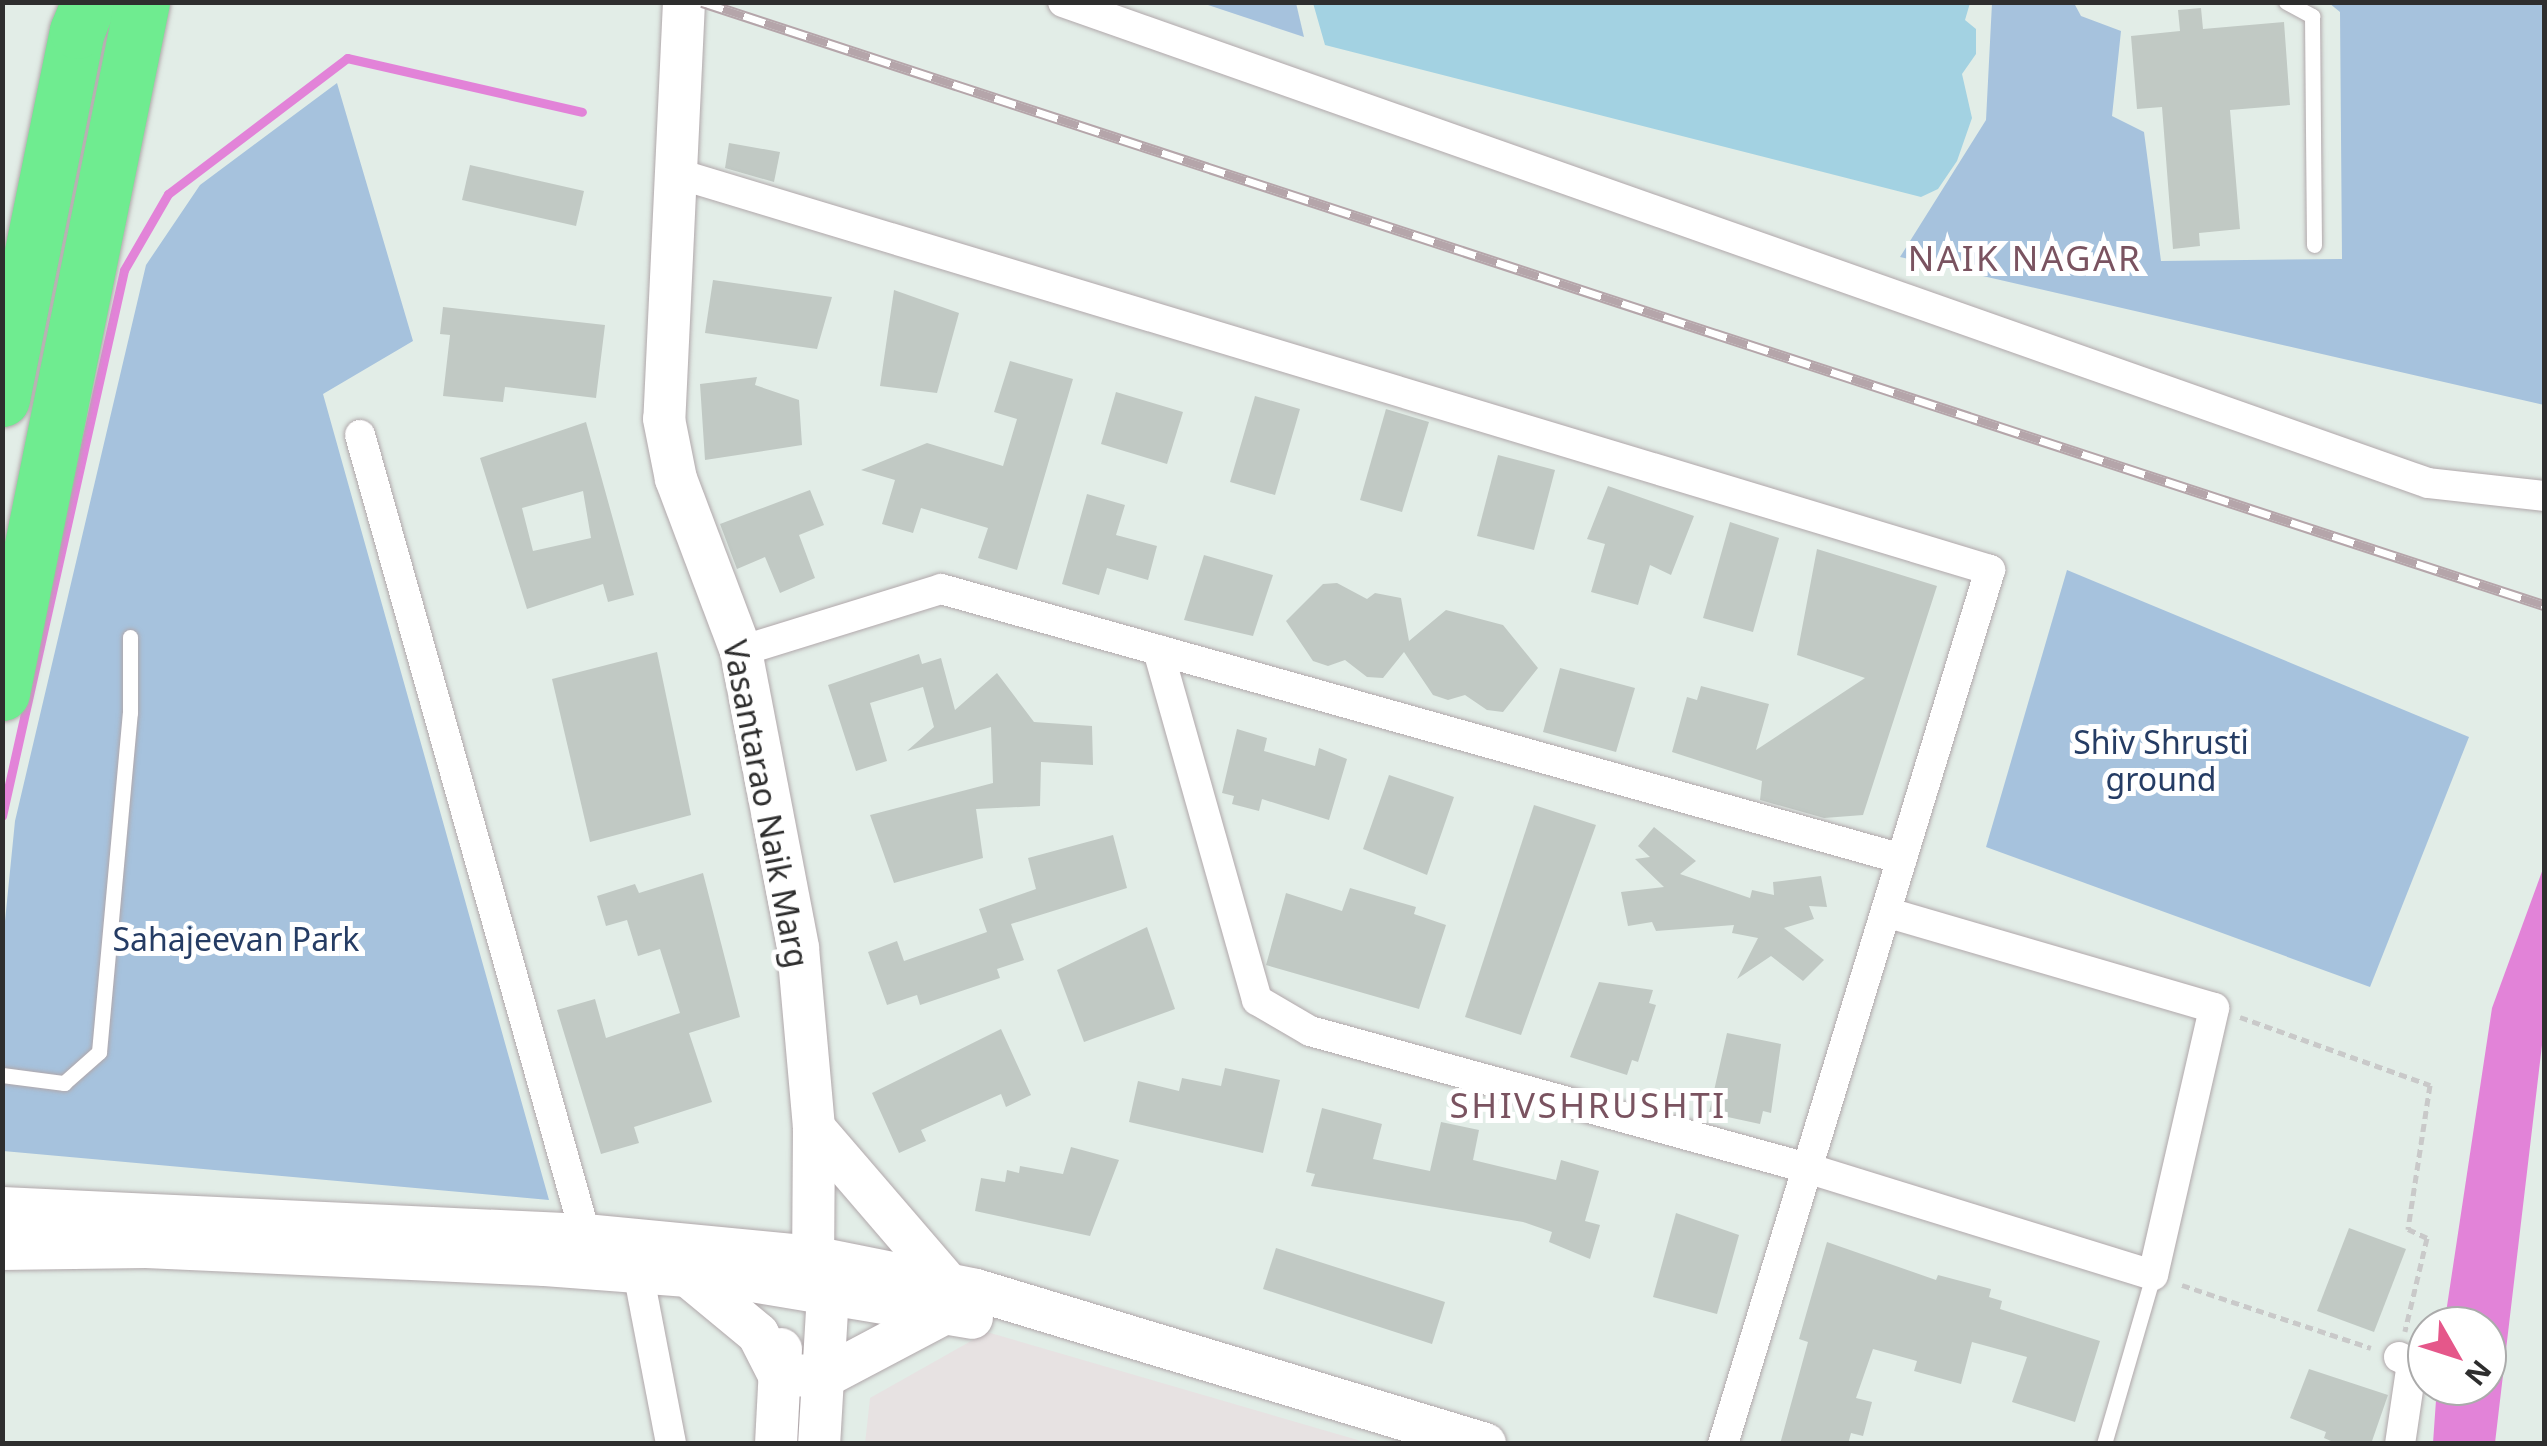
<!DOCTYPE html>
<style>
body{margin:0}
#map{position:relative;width:2547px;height:1446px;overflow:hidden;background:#e2ede7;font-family:"Noto Sans",sans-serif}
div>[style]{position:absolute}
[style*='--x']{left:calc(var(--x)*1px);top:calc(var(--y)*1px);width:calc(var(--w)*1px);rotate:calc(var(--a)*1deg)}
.industrial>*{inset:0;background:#e7e2e2}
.green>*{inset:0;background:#a6c2dd}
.pitch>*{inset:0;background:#a3d2e2}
.water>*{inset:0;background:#e283d8}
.stream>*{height:9px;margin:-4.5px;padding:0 4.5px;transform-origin:4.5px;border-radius:4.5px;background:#e283d8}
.building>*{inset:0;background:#c1c9c4}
.path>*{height:5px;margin-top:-2.5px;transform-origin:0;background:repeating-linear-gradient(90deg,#c9c9c9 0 8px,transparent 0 13px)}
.roads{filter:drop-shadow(0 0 2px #b1a8ab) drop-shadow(0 0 2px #b1a8ab)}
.lane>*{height:15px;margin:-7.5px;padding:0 7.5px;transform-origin:7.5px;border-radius:7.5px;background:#fff}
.street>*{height:30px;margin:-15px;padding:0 15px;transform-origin:15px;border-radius:15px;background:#fff}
.secondary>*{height:42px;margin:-21px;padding:0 21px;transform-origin:21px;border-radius:21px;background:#fff}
.highway>*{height:55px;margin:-27.5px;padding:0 27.5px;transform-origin:27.5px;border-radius:27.5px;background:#6fec90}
.rail>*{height:11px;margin-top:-5.5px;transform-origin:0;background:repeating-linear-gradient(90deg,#fff 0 22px,#b5a5aa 0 44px);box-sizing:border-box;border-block:2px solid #b5a5aa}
span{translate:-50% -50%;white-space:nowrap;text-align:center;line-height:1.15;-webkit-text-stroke:10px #fff;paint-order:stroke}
.park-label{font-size:32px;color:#253c64}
.street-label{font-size:32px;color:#2e2e2e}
.neighbourhood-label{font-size:35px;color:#7a5360;letter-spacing:2.5px}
.frame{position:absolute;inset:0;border:5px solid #2e2e2e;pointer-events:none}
.north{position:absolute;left:2407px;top:1306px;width:100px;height:100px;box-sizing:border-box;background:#fff;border:2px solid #ababab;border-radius:50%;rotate:129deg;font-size:28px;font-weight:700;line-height:40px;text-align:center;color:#2e2e2e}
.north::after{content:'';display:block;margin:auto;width:35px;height:45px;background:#e5578a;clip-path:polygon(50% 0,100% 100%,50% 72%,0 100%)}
</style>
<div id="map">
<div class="industrial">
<i style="clip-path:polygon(987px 1332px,1368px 1443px,865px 1444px,870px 1398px)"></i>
</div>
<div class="green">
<i style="clip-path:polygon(1202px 3px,1296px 3px,1304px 37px)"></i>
<i style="clip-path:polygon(1992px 3px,2074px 3px,2081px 16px,2121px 31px,2112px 116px,2144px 132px,2161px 261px,2342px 259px,2340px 12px,2329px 3px,2544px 3px,2544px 405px,1900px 257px,1986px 120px)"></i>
<i style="clip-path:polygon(337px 83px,413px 341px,323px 394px,549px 1200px,3px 1151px,2px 951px,15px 821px,146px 265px,200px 185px)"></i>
<i style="clip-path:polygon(2067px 570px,2469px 737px,2370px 987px,1986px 847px)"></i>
</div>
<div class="pitch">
<i style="clip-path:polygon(1313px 3px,1970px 3px,1965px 20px,1976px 29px,1976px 54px,1962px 74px,1972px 118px,1957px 161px,1938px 189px,1921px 197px,1325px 45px)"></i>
</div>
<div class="water">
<i style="clip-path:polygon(2544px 866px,2544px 1028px,2495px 1443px,2433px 1443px,2437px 1386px,2487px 1386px,2487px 1326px,2444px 1326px,2492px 1008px)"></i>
</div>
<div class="stream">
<i style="--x:2;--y:816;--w:559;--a:-77.4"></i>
<i style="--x:124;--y:270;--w:88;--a:-59.9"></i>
<i style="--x:168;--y:194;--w:225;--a:-37.2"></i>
<i style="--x:347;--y:58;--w:241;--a:12.9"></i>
</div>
<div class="building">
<i style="clip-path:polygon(2201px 8px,2203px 29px,2284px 22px,2290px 105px,2230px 110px,2240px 229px,2199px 233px,2200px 246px,2173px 249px,2162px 107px,2137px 109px,2131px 36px,2180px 31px,2178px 10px)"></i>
<i style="clip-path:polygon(729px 143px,780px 152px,774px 182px,725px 168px)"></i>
<i style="clip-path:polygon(470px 165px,584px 191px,576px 226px,462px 200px)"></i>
<i style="clip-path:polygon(713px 280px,832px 297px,817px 349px,705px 333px)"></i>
<i style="clip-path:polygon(894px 290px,959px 313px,937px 393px,880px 386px)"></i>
<i style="clip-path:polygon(443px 307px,605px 325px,596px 398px,505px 387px,503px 402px,443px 396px,450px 335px,440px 334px)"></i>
<i style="clip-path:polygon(1010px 361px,1073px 379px,1017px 570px,978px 558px,988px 528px,921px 508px,913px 533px,882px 524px,895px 480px,861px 470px,927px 443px,1003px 466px,1017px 419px,994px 412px)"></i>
<i style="clip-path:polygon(757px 377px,755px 385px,799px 400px,802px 445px,705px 460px,700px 384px)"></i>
<i style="clip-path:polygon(1116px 392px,1183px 412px,1167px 464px,1101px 444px)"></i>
<i style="clip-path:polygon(1255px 396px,1300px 409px,1275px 495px,1230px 482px)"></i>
<i style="clip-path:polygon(1386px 409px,1429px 422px,1402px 512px,1360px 500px)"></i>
<i style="clip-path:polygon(evenodd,586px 422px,634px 595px,608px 602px,603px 584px,527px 609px,480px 458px,586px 422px,583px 491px,591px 538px,533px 551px,522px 508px,583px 491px)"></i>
<i style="clip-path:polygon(1498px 455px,1555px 470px,1534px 550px,1477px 536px)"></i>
<i style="clip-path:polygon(1608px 486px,1694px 516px,1671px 575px,1650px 565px,1638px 605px,1591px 592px,1605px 544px,1587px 539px)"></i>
<i style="clip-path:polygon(810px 490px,824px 525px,799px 535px,815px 578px,780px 593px,765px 557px,737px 569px,720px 524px)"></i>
<i style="clip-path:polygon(1087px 494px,1125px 505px,1116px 535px,1157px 546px,1148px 580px,1107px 568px,1099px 595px,1062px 584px)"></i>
<i style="clip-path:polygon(1730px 522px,1779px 538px,1753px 632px,1703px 618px)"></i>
<i style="clip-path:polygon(1817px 549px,1937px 586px,1863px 815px,1824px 818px,1760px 800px,1762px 781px,1672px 752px,1687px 697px,1697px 700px,1701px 686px,1769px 704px,1756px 750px,1865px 678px,1797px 655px)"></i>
<i style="clip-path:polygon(1204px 555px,1273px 575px,1253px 636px,1184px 620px)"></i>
<i style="clip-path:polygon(1337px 583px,1367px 599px,1375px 593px,1401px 598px,1409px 641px,1446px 610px,1503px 625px,1538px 668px,1503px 712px,1487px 710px,1465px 695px,1448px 700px,1433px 695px,1404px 652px,1383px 678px,1367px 677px,1345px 660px,1328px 666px,1313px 661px,1286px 621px,1323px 584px)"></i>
<i style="clip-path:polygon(657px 652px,691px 815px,590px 842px,552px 679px)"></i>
<i style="clip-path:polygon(919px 654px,922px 664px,941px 658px,955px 710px,997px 673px,1034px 722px,1092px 726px,1093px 765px,1041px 762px,1040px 806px,976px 809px,983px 858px,894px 883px,870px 815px,993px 783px,991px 727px,907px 751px,934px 727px,923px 687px,870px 703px,887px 761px,856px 771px,828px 685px)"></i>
<i style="clip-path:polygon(1560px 668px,1635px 688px,1616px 752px,1543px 732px)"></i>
<i style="clip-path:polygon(1237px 729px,1267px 738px,1264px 751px,1315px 766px,1319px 748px,1347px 759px,1329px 820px,1262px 799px,1259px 811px,1232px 804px,1234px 796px,1222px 793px)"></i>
<i style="clip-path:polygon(1389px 775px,1454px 797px,1427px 875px,1363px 849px)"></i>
<i style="clip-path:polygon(1534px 805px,1596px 825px,1521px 1035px,1465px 1017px)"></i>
<i style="clip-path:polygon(1654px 827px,1696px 861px,1680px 874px,1750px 898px,1752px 890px,1774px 895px,1773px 882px,1821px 876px,1827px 907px,1809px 906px,1814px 919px,1784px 928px,1824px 960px,1803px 981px,1771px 956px,1737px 979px,1758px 938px,1732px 933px,1734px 925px,1656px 931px,1652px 922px,1628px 926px,1621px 892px,1664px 887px,1635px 859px,1650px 857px,1638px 846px)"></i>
<i style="clip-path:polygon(1113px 835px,1127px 888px,1011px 924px,1024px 960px,997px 969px,1000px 978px,920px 1005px,917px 995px,887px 1005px,868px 952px,897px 941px,904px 961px,987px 932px,979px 909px,1036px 889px,1028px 858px)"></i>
<i style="clip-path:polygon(703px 873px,740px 1017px,689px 1033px,712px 1102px,634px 1127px,639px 1143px,601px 1154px,557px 1010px,595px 999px,606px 1038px,680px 1013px,660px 949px,638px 956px,627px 920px,606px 926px,597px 896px,635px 884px,639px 893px)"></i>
<i style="clip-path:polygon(1350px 888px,1416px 907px,1414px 914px,1446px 925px,1419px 1009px,1266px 965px,1286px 893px,1342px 911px)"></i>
<i style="clip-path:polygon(1147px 927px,1175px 1009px,1084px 1042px,1057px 970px)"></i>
<i style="clip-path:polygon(1599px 982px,1653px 990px,1649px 1003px,1656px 1005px,1638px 1062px,1632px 1060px,1627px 1075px,1570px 1057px)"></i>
<i style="clip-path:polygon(1001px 1029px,1031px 1095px,1006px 1107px,1001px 1094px,921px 1130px,926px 1141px,899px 1153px,872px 1093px)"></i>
<i style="clip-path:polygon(1727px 1033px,1781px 1044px,1771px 1113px,1763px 1111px,1760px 1124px,1709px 1113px)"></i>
<i style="clip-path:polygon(1225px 1068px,1280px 1080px,1263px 1153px,1129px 1122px,1138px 1081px,1179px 1091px,1182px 1078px,1221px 1086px)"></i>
<i style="clip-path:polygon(1322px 1108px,1382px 1124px,1373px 1159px,1430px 1171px,1441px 1122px,1479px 1130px,1473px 1160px,1556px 1180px,1561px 1160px,1599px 1171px,1585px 1221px,1600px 1225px,1590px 1259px,1549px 1242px,1552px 1232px,1523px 1222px,1311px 1186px,1315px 1174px,1306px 1172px)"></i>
<i style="clip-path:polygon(1071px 1147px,1119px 1160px,1090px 1236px,975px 1211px,981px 1178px,1005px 1182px,1007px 1170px,1019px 1173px,1020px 1166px,1063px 1174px)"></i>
<i style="clip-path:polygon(1676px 1213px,1739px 1235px,1717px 1314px,1653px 1297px)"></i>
<i style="clip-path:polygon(2349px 1228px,2406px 1249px,2374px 1332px,2317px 1311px)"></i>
<i style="clip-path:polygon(1827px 1242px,1936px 1280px,1938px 1275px,1991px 1289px,1989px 1297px,2002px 1301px,2000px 1309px,2100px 1341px,2075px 1422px,2012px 1402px,2027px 1357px,1972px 1342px,1961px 1384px,1914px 1371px,1917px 1361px,1873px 1349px,1856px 1398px,1872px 1402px,1863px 1436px,1851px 1433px,1848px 1444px,1780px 1444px,1808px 1342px,1799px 1339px)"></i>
<i style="clip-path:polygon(1276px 1248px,1445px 1302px,1432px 1344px,1263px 1289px)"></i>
<i style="clip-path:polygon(2309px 1369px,2388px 1395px,2371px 1444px,2338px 1444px,2324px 1438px,2326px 1432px,2290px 1418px)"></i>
</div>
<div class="path">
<i style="--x:2240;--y:1017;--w:202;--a:19.7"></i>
<i style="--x:2430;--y:1085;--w:146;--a:98.7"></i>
<i style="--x:2408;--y:1229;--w:21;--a:25"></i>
<i style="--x:2427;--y:1238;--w:96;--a:103.3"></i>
<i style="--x:2182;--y:1285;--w:199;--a:18.4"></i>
</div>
<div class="roads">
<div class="lane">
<i style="--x:2286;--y:2;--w:30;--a:28"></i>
<i style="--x:2312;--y:16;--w:229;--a:89.5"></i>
<i style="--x:2;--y:1075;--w:63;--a:7.4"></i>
<i style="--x:64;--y:1083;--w:47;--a:-41.5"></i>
<i style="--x:99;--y:1052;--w:340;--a:-84.8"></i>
<i style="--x:130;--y:713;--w:76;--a:-90"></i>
<i style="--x:2104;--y:1444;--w:176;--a:-73.8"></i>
</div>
<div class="street">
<i style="--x:1063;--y:2;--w:1447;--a:19.41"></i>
<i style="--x:2428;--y:483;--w:117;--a:6.4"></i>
<i style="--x:672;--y:172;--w:1377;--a:16.8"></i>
<i style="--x:1990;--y:570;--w:914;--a:106.99"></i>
<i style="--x:360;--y:435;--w:848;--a:74.26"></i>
<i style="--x:1158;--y:650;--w:364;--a:74.2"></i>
<i style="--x:1257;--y:1000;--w:61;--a:30.3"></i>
<i style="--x:1310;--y:1031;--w:516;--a:15.41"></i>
<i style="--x:1807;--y:1168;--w:362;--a:17.2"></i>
<i style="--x:2153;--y:1275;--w:274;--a:-77.1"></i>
<i style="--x:2214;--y:1008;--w:342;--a:-163.7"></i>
<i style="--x:741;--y:651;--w:209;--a:-17.2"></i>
<i style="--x:941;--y:589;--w:998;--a:15.69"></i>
<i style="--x:638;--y:1272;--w:175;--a:79.1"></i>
<i style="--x:2399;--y:1357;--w:14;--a:25"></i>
<i style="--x:2412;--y:1363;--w:82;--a:98.4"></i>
</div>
<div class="secondary">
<i style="--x:684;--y:2;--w:417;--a:92.7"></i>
<i style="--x:664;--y:419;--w:61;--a:78.7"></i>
<i style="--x:676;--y:479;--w:184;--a:69.3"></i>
<i style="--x:741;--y:651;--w:302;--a:79.1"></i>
<i style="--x:798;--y:948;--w:181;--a:84.9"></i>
<i style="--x:814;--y:1128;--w:129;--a:90.4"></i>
<i style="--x:813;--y:1257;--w:40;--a:68"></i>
<i style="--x:828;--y:1294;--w:150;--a:93.4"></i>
<i style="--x:814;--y:1128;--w:206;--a:49.3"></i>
<i style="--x:2;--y:1208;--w:584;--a:2.65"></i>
<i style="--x:585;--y:1235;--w:229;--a:5.5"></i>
<i style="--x:813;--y:1257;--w:166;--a:11.4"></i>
<i style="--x:976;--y:1290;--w:532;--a:16.83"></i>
<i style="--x:2;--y:1249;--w:144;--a:-0.8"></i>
<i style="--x:146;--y:1247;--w:399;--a:2.6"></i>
<i style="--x:545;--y:1265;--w:208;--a:4.4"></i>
<i style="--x:752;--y:1281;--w:223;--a:9.5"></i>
<i style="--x:688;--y:1276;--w:91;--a:39.6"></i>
<i style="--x:758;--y:1334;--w:46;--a:62.9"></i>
<i style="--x:779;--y:1375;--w:47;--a:1.2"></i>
<i style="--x:826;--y:1376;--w:135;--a:-27.9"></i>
<i style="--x:776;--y:1444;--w:95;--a:-87"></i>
</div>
<div class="highway">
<i style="--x:2;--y:399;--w:376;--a:-78.5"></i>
<i style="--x:77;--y:31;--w:31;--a:-68"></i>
<i style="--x:2;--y:693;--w:705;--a:-78.55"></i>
</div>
</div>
<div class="rail">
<i style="--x:702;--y:2;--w:1938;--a:18.13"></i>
</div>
<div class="park-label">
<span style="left:2161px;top:761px">Shiv Shrusti<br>ground</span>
<span style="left:236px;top:939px">Sahajeevan Park</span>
</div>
<div class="street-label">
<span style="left:766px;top:804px;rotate:79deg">Vasantarao Naik Marg</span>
</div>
<div class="neighbourhood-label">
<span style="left:2025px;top:258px">NAIK NAGAR</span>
<span style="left:1588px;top:1105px">SHIVSHRUSHTI</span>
</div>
<div class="frame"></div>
<div class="north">N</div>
</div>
